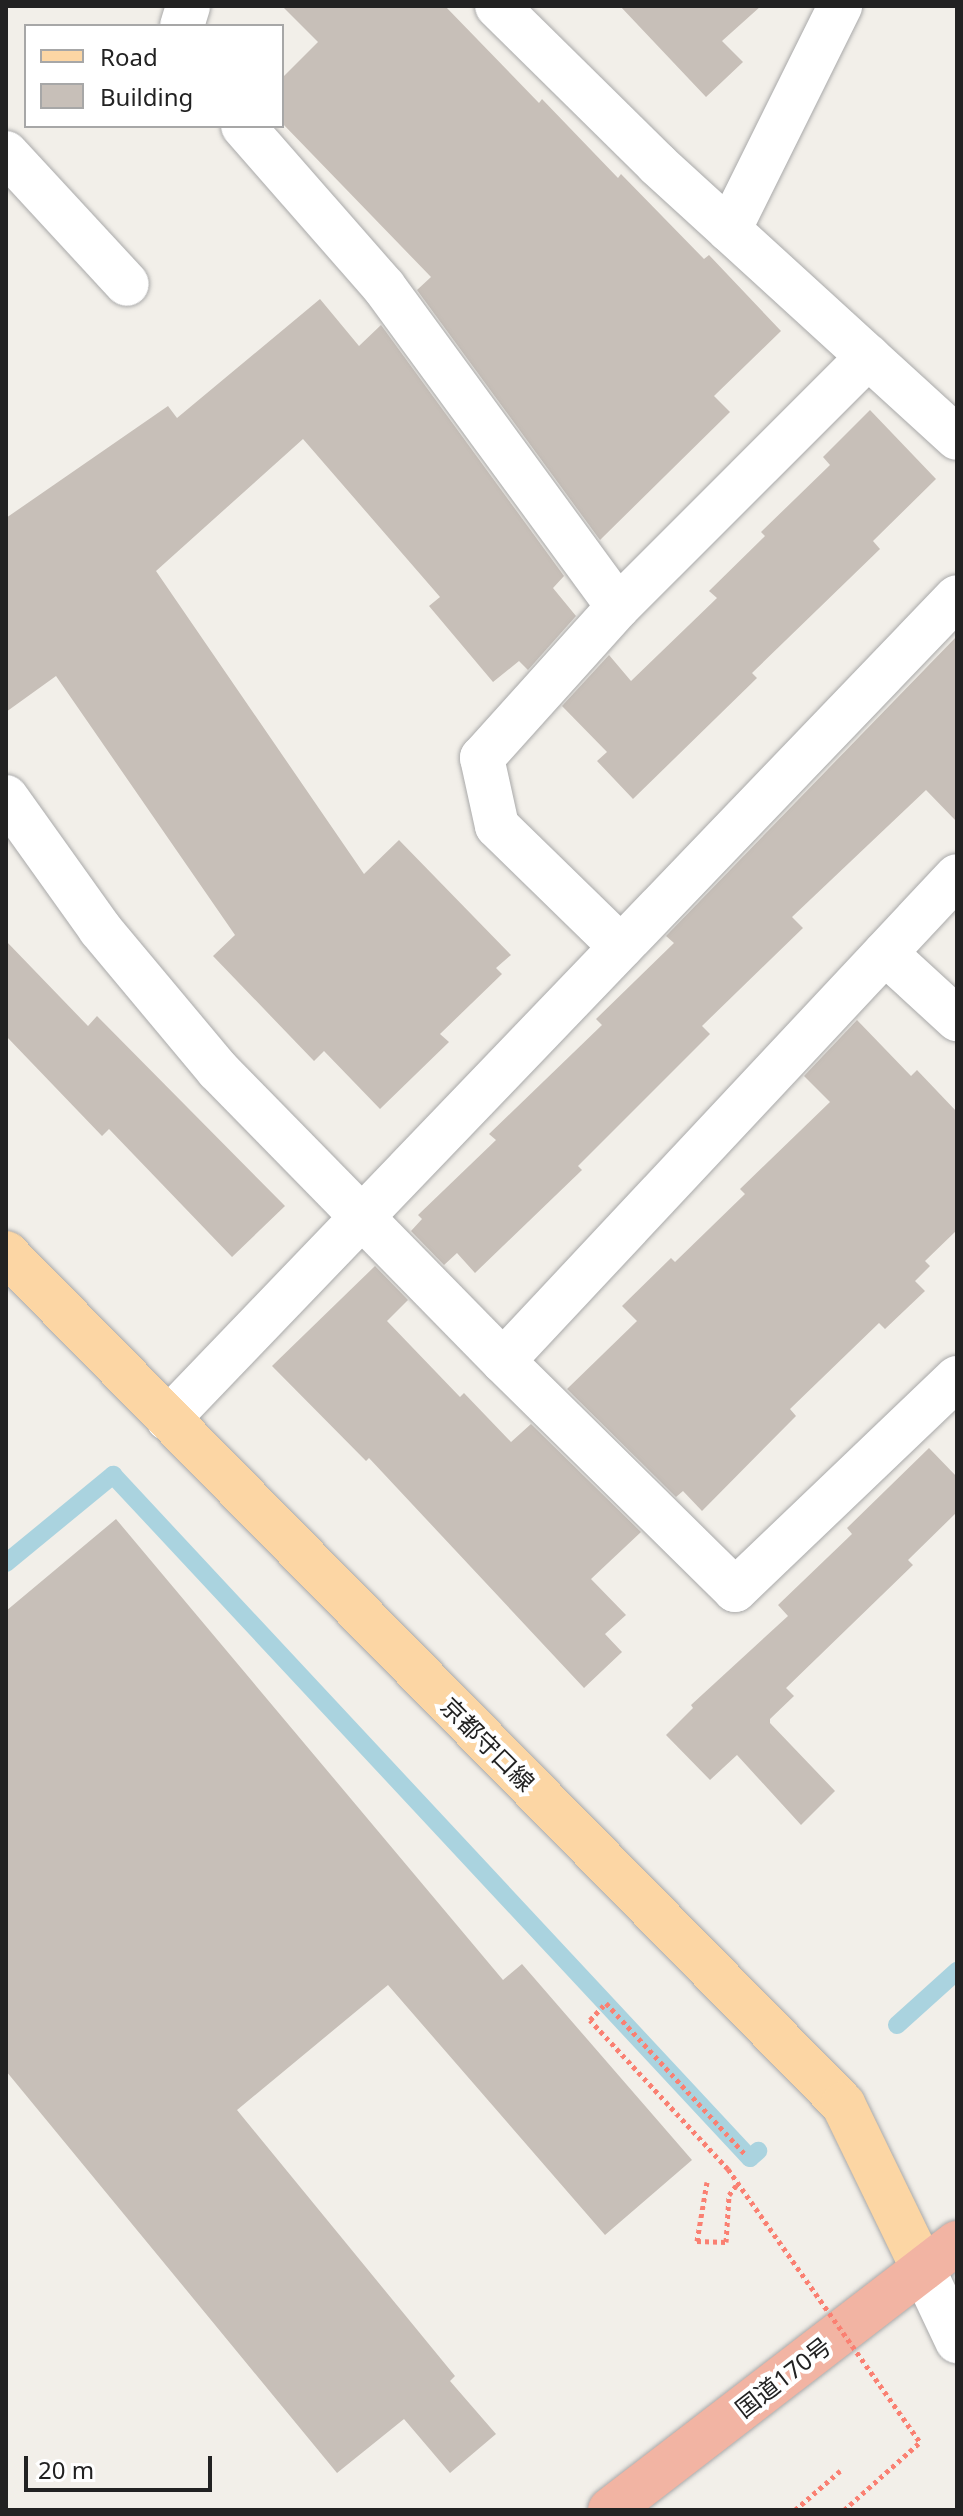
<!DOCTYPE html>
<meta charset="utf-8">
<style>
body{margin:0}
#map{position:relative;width:963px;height:2516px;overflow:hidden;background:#f2efe9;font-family:"Noto Sans","Noto Sans JP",sans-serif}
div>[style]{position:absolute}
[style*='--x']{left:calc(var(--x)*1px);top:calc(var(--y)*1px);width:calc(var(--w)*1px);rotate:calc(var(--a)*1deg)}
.stream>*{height:18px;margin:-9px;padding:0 9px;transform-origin:9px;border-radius:9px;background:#aad3df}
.building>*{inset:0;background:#c7bfb8}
.path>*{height:5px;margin-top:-2.5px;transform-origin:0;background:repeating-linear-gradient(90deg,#fa8072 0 4px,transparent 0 8px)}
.roads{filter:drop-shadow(0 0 2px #a9a9a9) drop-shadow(0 0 2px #a9a9a9)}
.minor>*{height:44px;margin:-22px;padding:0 22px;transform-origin:22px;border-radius:22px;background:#fff}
.primary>*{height:44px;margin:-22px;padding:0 22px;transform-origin:22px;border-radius:22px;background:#fcd6a4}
.trunk>*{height:44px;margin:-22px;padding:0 22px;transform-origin:22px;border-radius:22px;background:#f2b4a3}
.path-bridge>*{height:5px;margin-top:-2.5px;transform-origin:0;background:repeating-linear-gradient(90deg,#fa8072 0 4px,transparent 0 8px)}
span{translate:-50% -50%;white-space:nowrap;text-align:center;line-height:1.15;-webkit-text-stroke:8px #fff;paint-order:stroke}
.street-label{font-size:24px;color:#222}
.frame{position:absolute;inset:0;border:8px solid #222;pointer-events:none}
.legend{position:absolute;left:24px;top:24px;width:260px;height:104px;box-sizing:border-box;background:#fff;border:2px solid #a7a7a7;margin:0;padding:10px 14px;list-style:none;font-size:24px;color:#222}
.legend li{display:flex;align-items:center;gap:16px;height:40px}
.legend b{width:40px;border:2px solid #a7a7a7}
.scale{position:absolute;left:24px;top:2456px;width:188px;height:36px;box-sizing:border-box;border:4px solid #222;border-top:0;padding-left:10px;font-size:24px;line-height:28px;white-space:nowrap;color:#222;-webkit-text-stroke:6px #fff;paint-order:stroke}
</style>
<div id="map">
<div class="stream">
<i style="--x:6;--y:1563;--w:139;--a:-39.4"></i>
<i style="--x:113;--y:1475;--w:934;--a:47"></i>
<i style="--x:750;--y:2158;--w:11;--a:-41"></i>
<i style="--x:897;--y:2025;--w:81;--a:-42"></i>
</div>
<div class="building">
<i style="clip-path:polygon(282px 6px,445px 6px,539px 103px,542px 99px,618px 178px,621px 174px,704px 259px,709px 255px,781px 331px,714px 396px,730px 412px,600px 540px,417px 290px,431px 277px,282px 123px,282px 78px,318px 42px)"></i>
<i style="clip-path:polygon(620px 6px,761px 6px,722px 41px,743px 62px,706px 97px)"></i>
<i style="clip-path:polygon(320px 299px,359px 346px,381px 325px,564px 576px,553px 588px,576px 616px,528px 670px,519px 661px,493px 682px,429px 606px,440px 597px,303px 439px,156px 571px,364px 874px,399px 840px,511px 955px,496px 968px,502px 974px,440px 1034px,449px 1042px,380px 1109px,324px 1051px,314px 1061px,213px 956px,235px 935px,56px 676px,6px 712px,6px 518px,168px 406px,177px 418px)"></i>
<i style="clip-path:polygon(870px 410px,936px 479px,873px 541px,880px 549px,752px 673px,757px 678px,633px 799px,597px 761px,607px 752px,562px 706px,609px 655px,631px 681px,717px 598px,709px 591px,765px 536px,761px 532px,830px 465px,823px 457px)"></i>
<i style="clip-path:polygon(957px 636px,957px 822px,926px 790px,792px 917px,803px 928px,702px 1026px,710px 1034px,578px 1166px,582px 1170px,475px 1273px,457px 1253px,444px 1265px,411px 1231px,422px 1219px,418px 1215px,496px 1140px,489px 1134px,602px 1025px,596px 1019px,674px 943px,666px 936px)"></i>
<i style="clip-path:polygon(6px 941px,88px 1026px,97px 1016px,285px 1206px,232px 1257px,109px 1129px,102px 1136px,6px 1036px)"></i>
<i style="clip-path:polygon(857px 1020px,911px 1076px,917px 1070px,957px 1112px,957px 1230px,925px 1261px,930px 1266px,915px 1281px,925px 1291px,885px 1329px,879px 1323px,790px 1409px,796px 1416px,702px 1511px,683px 1491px,676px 1497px,567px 1389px,637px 1321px,622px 1306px,671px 1258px,675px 1262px,745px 1194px,740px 1189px,830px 1102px,804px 1076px)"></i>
<i style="clip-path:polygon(375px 1266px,408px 1300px,387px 1321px,460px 1397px,464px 1393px,511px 1442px,531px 1424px,641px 1532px,591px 1579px,626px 1615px,605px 1634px,622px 1652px,584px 1688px,369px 1458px,366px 1461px,272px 1366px)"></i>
<i style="clip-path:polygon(929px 1448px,957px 1477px,957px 1512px,908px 1560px,913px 1565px,786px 1688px,794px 1696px,770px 1719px,770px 1723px,835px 1791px,801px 1825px,737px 1755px,710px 1780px,666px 1735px,693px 1708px,691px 1705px,788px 1616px,778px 1605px,852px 1534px,847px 1528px)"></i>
<i style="clip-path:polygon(116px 1519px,503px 1980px,522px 1964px,692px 2160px,605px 2235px,388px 1985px,237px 2110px,455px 2376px,450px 2381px,496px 2434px,450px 2473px,404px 2419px,337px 2473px,6px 2071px,6px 1611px)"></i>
</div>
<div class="path">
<i style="--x:728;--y:2169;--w:203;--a:-132.8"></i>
<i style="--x:590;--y:2020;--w:23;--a:-47"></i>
<i style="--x:606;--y:2003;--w:205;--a:47.4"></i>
<i style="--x:707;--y:2182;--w:60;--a:99.6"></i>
<i style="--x:697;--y:2241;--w:29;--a:2"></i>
<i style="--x:726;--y:2242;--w:47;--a:-86.3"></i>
<i style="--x:729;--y:2195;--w:15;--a:-53"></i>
<i style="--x:795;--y:2510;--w:60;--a:-40.9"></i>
<i style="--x:844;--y:2510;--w:102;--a:-41.8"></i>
</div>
<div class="roads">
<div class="minor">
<i style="--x:497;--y:6;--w:225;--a:44.6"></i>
<i style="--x:657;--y:164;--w:406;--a:42.4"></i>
<i style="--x:182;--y:26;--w:21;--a:-73"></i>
<i style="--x:243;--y:126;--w:214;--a:48.8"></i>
<i style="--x:384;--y:287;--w:396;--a:53.8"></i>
<i style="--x:6;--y:153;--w:178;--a:47.3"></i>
<i style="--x:729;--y:230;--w:250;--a:-63.6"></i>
<i style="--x:6;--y:797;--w:162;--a:54.5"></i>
<i style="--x:100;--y:929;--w:184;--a:50.1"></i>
<i style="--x:218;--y:1070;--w:407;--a:45.6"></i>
<i style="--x:503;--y:1361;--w:326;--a:44.6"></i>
<i style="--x:735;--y:1590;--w:307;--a:-43.7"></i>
<i style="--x:621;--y:947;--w:173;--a:-135.7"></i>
<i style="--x:497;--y:826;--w:70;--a:-102.4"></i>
<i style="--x:482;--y:758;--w:203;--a:-48"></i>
<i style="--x:618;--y:607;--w:354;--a:-45"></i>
<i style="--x:885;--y:953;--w:98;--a:42.5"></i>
<i style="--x:503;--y:1361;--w:664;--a:-46.89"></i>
<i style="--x:168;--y:1419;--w:1139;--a:-46.17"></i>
<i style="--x:923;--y:2269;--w:80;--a:64.7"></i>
</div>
<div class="primary">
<i style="--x:6;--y:1253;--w:1194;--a:45.48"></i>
<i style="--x:843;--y:2104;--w:183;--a:64.1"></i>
</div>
<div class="trunk">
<i style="--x:610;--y:2510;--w:438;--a:-37.6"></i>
</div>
</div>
<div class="path-bridge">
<i style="--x:728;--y:2169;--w:334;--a:54.9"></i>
</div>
<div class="street-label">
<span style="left:488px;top:1744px;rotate:45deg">京都守口線</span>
<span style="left:783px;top:2377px;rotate:-38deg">国道170号</span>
</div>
<div class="frame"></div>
<ul class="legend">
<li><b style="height:10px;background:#fcd6a4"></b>Road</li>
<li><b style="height:22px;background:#c7bfb8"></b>Building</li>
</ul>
<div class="scale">20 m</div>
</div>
